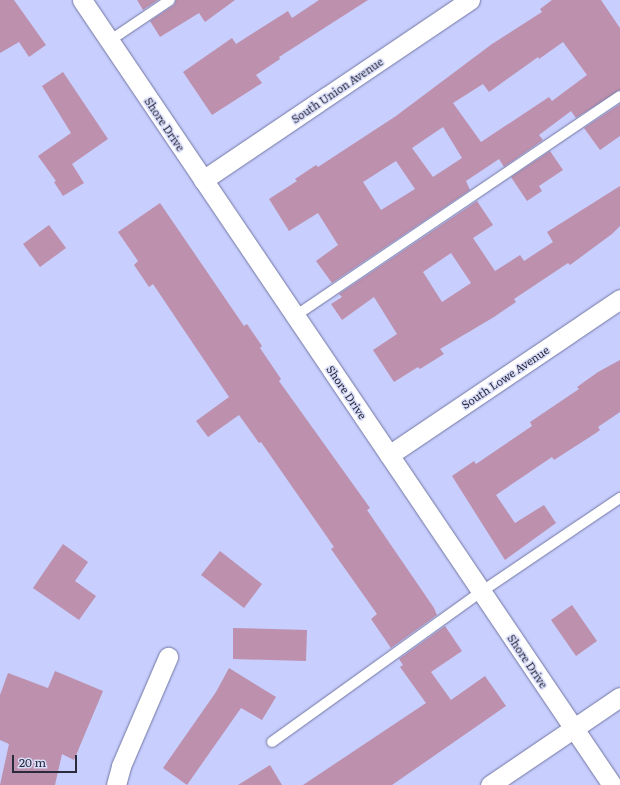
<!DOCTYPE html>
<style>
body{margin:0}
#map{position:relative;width:620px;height:785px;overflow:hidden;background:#c8cefd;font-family:Literata,serif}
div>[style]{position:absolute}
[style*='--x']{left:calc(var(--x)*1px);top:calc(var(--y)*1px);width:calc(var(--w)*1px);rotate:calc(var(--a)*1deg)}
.building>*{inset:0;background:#bd90ad}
.roads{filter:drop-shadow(0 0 1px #7277a2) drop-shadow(0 0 1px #7277a2)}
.service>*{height:10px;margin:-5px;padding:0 5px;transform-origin:5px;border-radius:5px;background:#fff}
.minor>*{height:19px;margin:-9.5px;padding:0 9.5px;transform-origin:9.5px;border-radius:9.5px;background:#fff}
span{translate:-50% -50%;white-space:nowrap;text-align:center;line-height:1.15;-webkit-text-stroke:3px #d9ddf9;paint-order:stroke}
.street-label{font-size:11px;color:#292b3d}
.scale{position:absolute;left:12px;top:755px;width:65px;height:18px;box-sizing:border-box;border:2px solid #292b3d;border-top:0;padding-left:5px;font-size:12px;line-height:14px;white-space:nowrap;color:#292b3d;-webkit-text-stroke:3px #d9ddf9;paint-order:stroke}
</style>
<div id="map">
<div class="building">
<i style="clip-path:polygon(0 0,14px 0,46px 45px,29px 57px,19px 42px,0 53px)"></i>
<i style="clip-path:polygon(137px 0,158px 0,143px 10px)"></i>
<i style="clip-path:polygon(176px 0,235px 0,205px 22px,199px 13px,160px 37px,150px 21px,174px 5px)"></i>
<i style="clip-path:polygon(319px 0,368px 0,279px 57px,280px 59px,256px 75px,262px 83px,212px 115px,183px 72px,232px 38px,236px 44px,288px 11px,292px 18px)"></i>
<i style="clip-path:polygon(evenodd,552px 0,601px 0,620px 28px,620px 90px,576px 118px,571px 111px,539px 135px,543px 140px,504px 167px,499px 159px,466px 181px,470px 190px,332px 283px,316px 261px,338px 245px,318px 213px,289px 231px,269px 199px,297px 181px,295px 179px,316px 165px,318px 167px,396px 116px,492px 44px,542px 12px,540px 9px,552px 0,563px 42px,587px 75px,552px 101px,549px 97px,481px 142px,453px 103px,483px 84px,489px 92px,538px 57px,539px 59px,563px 42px,552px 0,443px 127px,462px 158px,433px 177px,412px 148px,443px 127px,552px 0,396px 161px,415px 189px,381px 210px,363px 182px,396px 161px)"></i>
<i style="clip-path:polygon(63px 72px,108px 139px,72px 164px,84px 183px,63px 196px,54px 182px,56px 181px,38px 156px,71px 133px,42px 86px)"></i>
<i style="clip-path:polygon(620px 104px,620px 136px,600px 150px,584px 128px)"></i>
<i style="clip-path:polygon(550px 151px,563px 170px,539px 186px,542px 191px,527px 201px,511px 177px)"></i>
<i style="clip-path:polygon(evenodd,620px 186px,620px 226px,612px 234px,570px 265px,568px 263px,514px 299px,516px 302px,494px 317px,440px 349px,444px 354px,420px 369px,418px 367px,394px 382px,373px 350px,397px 334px,374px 297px,342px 320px,331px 304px,342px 297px,339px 294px,477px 201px,493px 225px,473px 238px,495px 271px,520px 255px,524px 261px,553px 242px,547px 232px,620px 186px,451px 253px,471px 283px,442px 302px,423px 272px,451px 253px)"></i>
<i style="clip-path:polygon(160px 203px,244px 326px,247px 324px,262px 346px,260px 348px,281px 379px,279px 381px,370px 508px,367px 510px,434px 608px,437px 615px,391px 648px,371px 619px,377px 614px,331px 549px,334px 547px,261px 442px,259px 443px,239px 415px,208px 437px,196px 421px,229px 397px,153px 284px,149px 287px,134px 265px,138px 261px,118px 232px)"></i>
<i style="clip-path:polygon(49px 225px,66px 248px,40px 267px,23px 244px)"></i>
<i style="clip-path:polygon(620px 360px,620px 412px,598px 427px,600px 430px,596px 433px,554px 460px,552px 457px,496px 495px,515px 523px,544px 505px,556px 523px,505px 560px,452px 476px,474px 461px,476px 464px,532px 426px,530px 422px,579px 389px,577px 387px,598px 372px)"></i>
<i style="clip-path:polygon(63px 544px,88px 562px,75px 581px,96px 596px,79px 620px,33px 588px)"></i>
<i style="clip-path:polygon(220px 551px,262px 584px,244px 608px,201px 575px)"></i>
<i style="clip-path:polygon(572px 605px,597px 641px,576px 656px,551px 620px)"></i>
<i style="clip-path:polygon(445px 626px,462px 651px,431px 672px,451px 700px,485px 676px,506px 706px,392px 785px,303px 785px,426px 703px,400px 667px,403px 665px,399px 659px)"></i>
<i style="clip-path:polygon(233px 628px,307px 630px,306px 661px,233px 659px)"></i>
<i style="clip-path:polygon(229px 668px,276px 697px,262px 720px,241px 708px,187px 785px,163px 768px,216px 692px)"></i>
<i style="clip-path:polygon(55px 671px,103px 691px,74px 760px,62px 754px,55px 785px,0 785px,9px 744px,0 740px,0 695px,8px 673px,48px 688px)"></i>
<i style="clip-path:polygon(270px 765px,282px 785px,238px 785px)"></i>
</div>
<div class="roads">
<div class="service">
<i style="--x:109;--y:41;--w:73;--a:-33.9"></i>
<i style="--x:295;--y:316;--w:392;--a:-34.1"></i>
<i style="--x:272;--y:742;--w:257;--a:-35.7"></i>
<i style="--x:481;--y:592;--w:168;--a:-34.1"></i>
</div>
<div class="minor">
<i style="--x:82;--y:0;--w:947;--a:55.97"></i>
<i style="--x:203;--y:180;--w:322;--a:-34"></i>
<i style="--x:389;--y:455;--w:279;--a:-34"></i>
<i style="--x:116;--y:785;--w:20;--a:-75"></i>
<i style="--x:121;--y:766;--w:119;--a:-66.7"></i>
<i style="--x:490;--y:785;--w:157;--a:-34.1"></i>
</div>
</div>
<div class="street-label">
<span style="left:337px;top:90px;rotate:-34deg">South Union Avenue</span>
<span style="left:165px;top:124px;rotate:56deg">Shore Drive</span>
<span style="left:505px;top:377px;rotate:-34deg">South Lowe Avenue</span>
<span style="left:347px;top:392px;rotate:56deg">Shore Drive</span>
<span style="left:528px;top:661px;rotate:56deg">Shore Drive</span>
</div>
<div class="scale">20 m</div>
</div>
